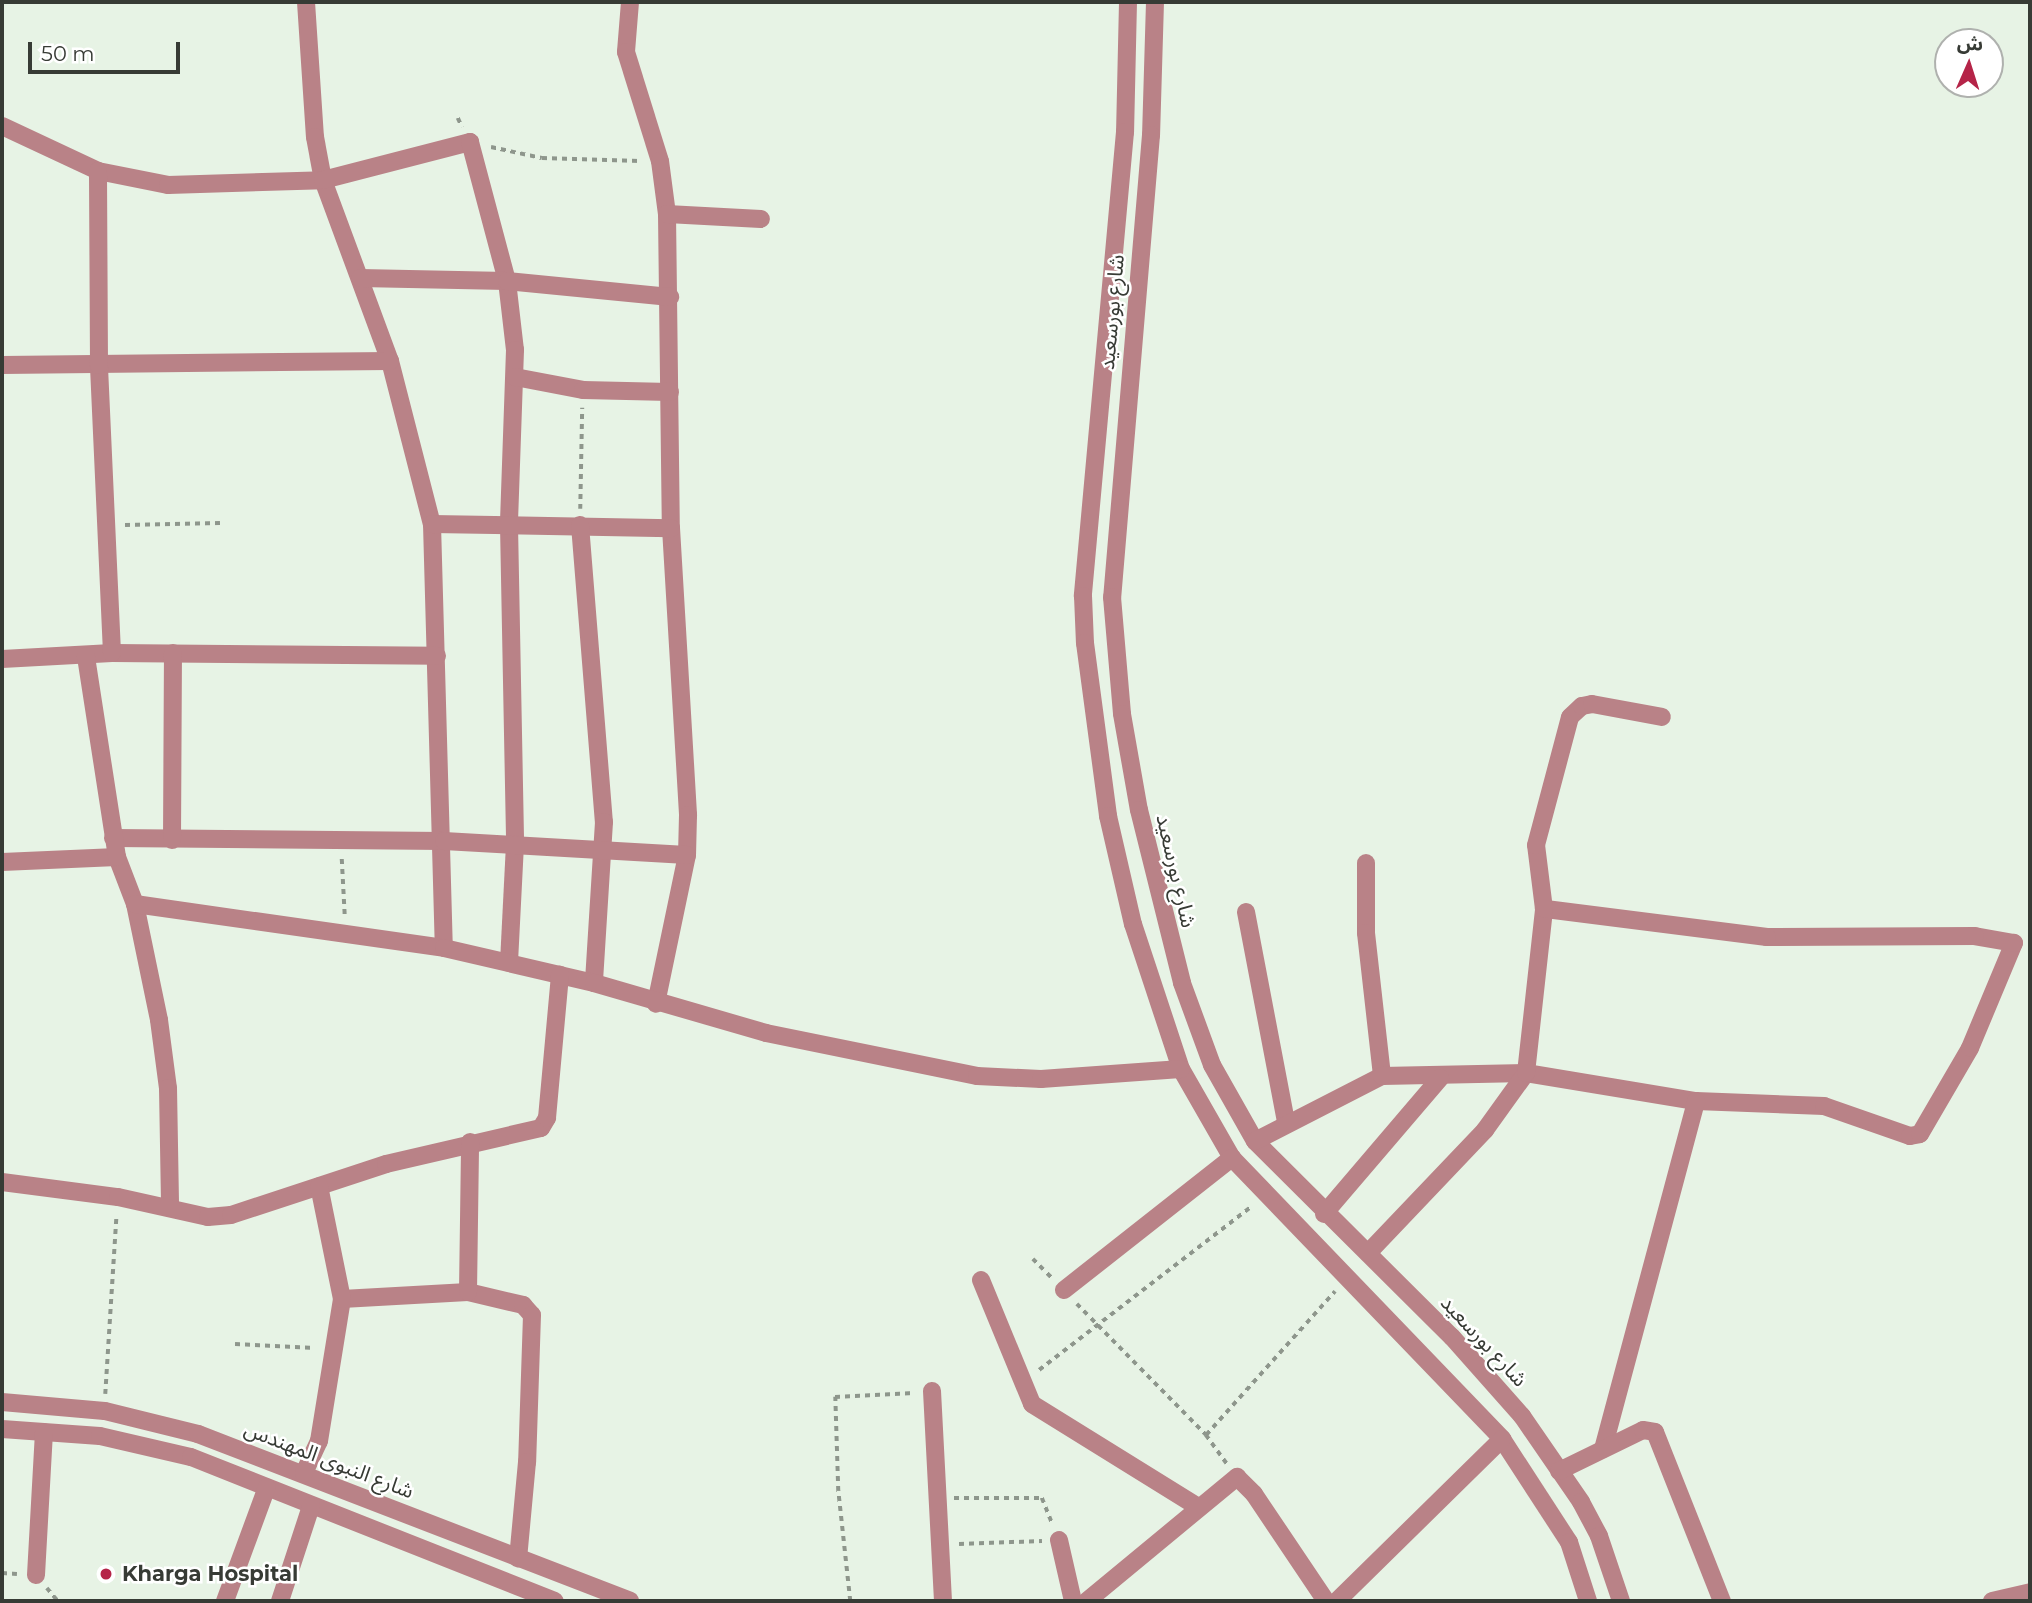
<!DOCTYPE html>
<meta charset="utf-8">
<style>
body{margin:0}
#map{position:relative;width:2032px;height:1603px;overflow:hidden;background:#e7f3e5;font-family:Montserrat,"Noto Sans Arabic",sans-serif}
div>[style]{position:absolute}
[style*='--x']{left:calc(var(--x)*1px);top:calc(var(--y)*1px);width:calc(var(--w)*1px);rotate:calc(var(--a)*1deg)}
.path>*{height:3.5px;margin-top:-1.75px;transform-origin:0;background:repeating-linear-gradient(90deg,#8e968c 0 5px,transparent 0 10px)}
.minor>*{height:18px;margin:-9px;padding:0 9px;transform-origin:9px;border-radius:9px;background:#b98287}
.dots>*{width:19px;height:19px;translate:-50% -50%;box-sizing:border-box;border:4px solid #fff;border-radius:50%}
span{translate:-50% -50%;white-space:nowrap;text-align:center;line-height:1.15;-webkit-text-stroke:5px #fff;paint-order:stroke}
.street-label{font-size:21px;color:#373b35}
.poi-label{font-size:21px;color:#373b35;font-weight:700}
.left{translate:0 -50%;text-align:left}
.frame{position:absolute;inset:0;border:4px solid #373b35;pointer-events:none}
.north{position:absolute;left:1934px;top:28px;width:70px;height:70px;box-sizing:border-box;background:#fff;border:2px solid #afb1ae;border-radius:50%;rotate:3deg;font-size:19px;font-weight:700;line-height:28px;text-align:center;color:#373b35}
.north::after{content:'';display:block;margin:auto;width:24px;height:32px;background:#b52448;clip-path:polygon(50% 0,100% 100%,50% 72%,0 100%)}
.scale{position:absolute;left:28px;top:42px;width:152px;height:32px;box-sizing:border-box;border:4px solid #373b35;border-top:0;padding-left:9px;font-size:21px;line-height:24px;white-space:nowrap;color:#373b35;-webkit-text-stroke:5px #fff;paint-order:stroke}
</style>
<div id="map">
<div class="path">
<i style="--x:458;--y:118;--w:10;--a:66"></i>
<i style="--x:491;--y:147;--w:52;--a:12.2"></i>
<i style="--x:542;--y:158;--w:98;--a:1.8"></i>
<i style="--x:580;--y:509;--w:101;--a:-88.9"></i>
<i style="--x:125;--y:525;--w:95;--a:-1.2"></i>
<i style="--x:342;--y:859;--w:58;--a:87"></i>
<i style="--x:1033;--y:1259;--w:27;--a:45"></i>
<i style="--x:1077;--y:1304;--w:184;--a:45.4"></i>
<i style="--x:1206;--y:1435;--w:36;--a:54"></i>
<i style="--x:235;--y:1344;--w:80;--a:2.9"></i>
<i style="--x:1039;--y:1370;--w:269;--a:-37.6"></i>
<i style="--x:105;--y:1394;--w:177;--a:-86.4"></i>
<i style="--x:1206;--y:1435;--w:193;--a:-48.1"></i>
<i style="--x:954;--y:1498;--w:88;--a:0"></i>
<i style="--x:1042;--y:1498;--w:27;--a:68"></i>
<i style="--x:959;--y:1544;--w:83;--a:-2.1"></i>
<i style="--x:2;--y:1573;--w:15;--a:4"></i>
<i style="--x:47;--y:1588;--w:17;--a:50"></i>
<i style="--x:850;--y:1601;--w:111;--a:-96.2"></i>
<i style="--x:838;--y:1491;--w:94;--a:-91.8"></i>
<i style="--x:835;--y:1397;--w:79;--a:-2.9"></i>
</div>
<div class="minor">
<i style="--x:306;--y:2;--w:135;--a:86.2"></i>
<i style="--x:315;--y:137;--w:44;--a:79.5"></i>
<i style="--x:323;--y:180;--w:193;--a:69.7"></i>
<i style="--x:390;--y:361;--w:168;--a:75.6"></i>
<i style="--x:432;--y:524;--w:424;--a:88.4"></i>
<i style="--x:630;--y:2;--w:50;--a:94.6"></i>
<i style="--x:626;--y:52;--w:114;--a:72.7"></i>
<i style="--x:660;--y:161;--w:53;--a:82.5"></i>
<i style="--x:667;--y:214;--w:314;--a:89.3"></i>
<i style="--x:671;--y:528;--w:288;--a:86.6"></i>
<i style="--x:688;--y:815;--w:40;--a:91.4"></i>
<i style="--x:687;--y:855;--w:152;--a:101.8"></i>
<i style="--x:1128;--y:2;--w:130;--a:91.3"></i>
<i style="--x:1125;--y:132;--w:466;--a:95.2"></i>
<i style="--x:1083;--y:596;--w:47;--a:87.6"></i>
<i style="--x:1085;--y:643;--w:175;--a:82.4"></i>
<i style="--x:1108;--y:816;--w:111;--a:77"></i>
<i style="--x:1133;--y:924;--w:153;--a:71.7"></i>
<i style="--x:1181;--y:1069;--w:103;--a:60.2"></i>
<i style="--x:1232;--y:1158;--w:390;--a:46.1"></i>
<i style="--x:1502;--y:1439;--w:123;--a:57"></i>
<i style="--x:1569;--y:1542;--w:62;--a:72.1"></i>
<i style="--x:1155;--y:2;--w:133;--a:91.7"></i>
<i style="--x:1151;--y:135;--w:464;--a:94.8"></i>
<i style="--x:1112;--y:597;--w:117;--a:85.1"></i>
<i style="--x:1122;--y:714;--w:97;--a:80"></i>
<i style="--x:1139;--y:810;--w:178;--a:76"></i>
<i style="--x:1182;--y:983;--w:87;--a:69.9"></i>
<i style="--x:1212;--y:1065;--w:87;--a:60.5"></i>
<i style="--x:1255;--y:1141;--w:278;--a:44.9"></i>
<i style="--x:1452;--y:1337;--w:106;--a:48.5"></i>
<i style="--x:1522;--y:1416;--w:104;--a:55.5"></i>
<i style="--x:1581;--y:1502;--w:38;--a:62"></i>
<i style="--x:1599;--y:1536;--w:69;--a:71.3"></i>
<i style="--x:2;--y:126;--w:106;--a:25.1"></i>
<i style="--x:98;--y:171;--w:71;--a:11.3"></i>
<i style="--x:168;--y:185;--w:155;--a:-1.8"></i>
<i style="--x:323;--y:180;--w:152;--a:-14.5"></i>
<i style="--x:470;--y:142;--w:144;--a:75.1"></i>
<i style="--x:507;--y:281;--w:69;--a:83.4"></i>
<i style="--x:515;--y:350;--w:175;--a:92"></i>
<i style="--x:509;--y:525;--w:319;--a:88.9"></i>
<i style="--x:515;--y:844;--w:119;--a:92.9"></i>
<i style="--x:667;--y:214;--w:94;--a:3"></i>
<i style="--x:360;--y:278;--w:147;--a:1.2"></i>
<i style="--x:507;--y:281;--w:164;--a:5.6"></i>
<i style="--x:2;--y:365;--w:388;--a:-0.6"></i>
<i style="--x:515;--y:377;--w:69;--a:10.8"></i>
<i style="--x:583;--y:390;--w:87;--a:1.3"></i>
<i style="--x:432;--y:524;--w:239;--a:1"></i>
<i style="--x:580;--y:525;--w:298;--a:85.4"></i>
<i style="--x:604;--y:822;--w:161;--a:93.6"></i>
<i style="--x:112;--y:653;--w:325;--a:0.5"></i>
<i style="--x:2;--y:659;--w:110;--a:-3.1"></i>
<i style="--x:112;--y:653;--w:288;--a:-92.6"></i>
<i style="--x:99;--y:365;--w:194;--a:-90.3"></i>
<i style="--x:113;--y:838;--w:331;--a:0.5"></i>
<i style="--x:444;--y:841;--w:243;--a:3.3"></i>
<i style="--x:172;--y:840;--w:187;--a:-89.7"></i>
<i style="--x:117;--y:857;--w:50;--a:69"></i>
<i style="--x:135;--y:904;--w:118;--a:78.3"></i>
<i style="--x:159;--y:1020;--w:69;--a:82.5"></i>
<i style="--x:168;--y:1088;--w:120;--a:89"></i>
<i style="--x:2;--y:862;--w:115;--a:-2.5"></i>
<i style="--x:117;--y:857;--w:203;--a:-98.8"></i>
<i style="--x:1366;--y:863;--w:70;--a:90"></i>
<i style="--x:1366;--y:933;--w:144;--a:83.6"></i>
<i style="--x:135;--y:904;--w:312;--a:8.1"></i>
<i style="--x:444;--y:948;--w:154;--a:13.1"></i>
<i style="--x:594;--y:983;--w:179;--a:16.2"></i>
<i style="--x:766;--y:1033;--w:215;--a:11.5"></i>
<i style="--x:977;--y:1076;--w:64;--a:2.7"></i>
<i style="--x:1041;--y:1079;--w:140;--a:-4.1"></i>
<i style="--x:1246;--y:912;--w:214;--a:79.2"></i>
<i style="--x:1255;--y:1141;--w:143;--a:-27.1"></i>
<i style="--x:1382;--y:1076;--w:144;--a:-1.2"></i>
<i style="--x:1526;--y:1073;--w:172;--a:9.4"></i>
<i style="--x:1696;--y:1101;--w:128;--a:2.2"></i>
<i style="--x:1824;--y:1106;--w:91;--a:19.2"></i>
<i style="--x:1910;--y:1136;--w:10;--a:-11"></i>
<i style="--x:1920;--y:1134;--w:99;--a:-59.8"></i>
<i style="--x:1970;--y:1048;--w:114;--a:-67.3"></i>
<i style="--x:2014;--y:943;--w:40;--a:-170"></i>
<i style="--x:1975;--y:936;--w:208;--a:179.7"></i>
<i style="--x:1767;--y:937;--w:225;--a:-172.8"></i>
<i style="--x:2;--y:1182;--w:117;--a:7.4"></i>
<i style="--x:118;--y:1197;--w:92;--a:12.5"></i>
<i style="--x:208;--y:1217;--w:23;--a:-5"></i>
<i style="--x:231;--y:1215;--w:163;--a:-18.2"></i>
<i style="--x:386;--y:1164;--w:159;--a:-13.1"></i>
<i style="--x:541;--y:1128;--w:12;--a:-59"></i>
<i style="--x:547;--y:1118;--w:144;--a:-84.8"></i>
<i style="--x:1324;--y:1214;--w:179;--a:-49.5"></i>
<i style="--x:1368;--y:1253;--w:170;--a:-46.4"></i>
<i style="--x:1485;--y:1130;--w:70;--a:-54.3"></i>
<i style="--x:1526;--y:1073;--w:165;--a:-83.7"></i>
<i style="--x:1544;--y:909;--w:64;--a:-97.1"></i>
<i style="--x:1536;--y:845;--w:132;--a:-75.1"></i>
<i style="--x:1570;--y:717;--w:16;--a:-43"></i>
<i style="--x:1582;--y:706;--w:10;--a:-11"></i>
<i style="--x:1592;--y:704;--w:71;--a:10.5"></i>
<i style="--x:981;--y:1280;--w:134;--a:67.6"></i>
<i style="--x:1032;--y:1404;--w:195;--a:31.8"></i>
<i style="--x:1064;--y:1290;--w:214;--a:-38.2"></i>
<i style="--x:468;--y:1292;--w:57;--a:13.3"></i>
<i style="--x:523;--y:1305;--w:13;--a:48"></i>
<i style="--x:532;--y:1315;--w:147;--a:91.9"></i>
<i style="--x:527;--y:1462;--w:97;--a:95.3"></i>
<i style="--x:342;--y:1299;--w:126;--a:-3.2"></i>
<i style="--x:468;--y:1292;--w:150;--a:-89.2"></i>
<i style="--x:932;--y:1391;--w:210;--a:87"></i>
<i style="--x:2;--y:1402;--w:103;--a:5"></i>
<i style="--x:105;--y:1411;--w:96;--a:13.9"></i>
<i style="--x:198;--y:1434;--w:463;--a:21.1"></i>
<i style="--x:2;--y:1429;--w:98;--a:4.1"></i>
<i style="--x:100;--y:1436;--w:93;--a:13"></i>
<i style="--x:191;--y:1457;--w:391;--a:21.6"></i>
<i style="--x:1603;--y:1449;--w:360;--a:-75"></i>
<i style="--x:1559;--y:1471;--w:93;--a:-26"></i>
<i style="--x:1643;--y:1430;--w:12;--a:9"></i>
<i style="--x:1655;--y:1432;--w:182;--a:68.4"></i>
<i style="--x:304;--y:1473;--w:35;--a:-65"></i>
<i style="--x:319;--y:1441;--w:144;--a:-80.8"></i>
<i style="--x:342;--y:1299;--w:115;--a:-101.5"></i>
<i style="--x:1059;--y:1540;--w:63;--a:77.1"></i>
<i style="--x:36;--y:1575;--w:143;--a:-86.8"></i>
<i style="--x:225;--y:1601;--w:121;--a:-69.8"></i>
<i style="--x:280;--y:1601;--w:100;--a:-71.9"></i>
<i style="--x:1087;--y:1601;--w:195;--a:-39.6"></i>
<i style="--x:1237;--y:1477;--w:24;--a:45"></i>
<i style="--x:1254;--y:1494;--w:129;--a:56.1"></i>
<i style="--x:1337;--y:1601;--w:231;--a:-44.5"></i>
<i style="--x:1992;--y:1601;--w:39;--a:-13"></i>
</div>
<div class="dots">
<i style="left:106px;top:1574px;background:#b52448"></i>
</div>
<div class="street-label">
<span style="left:1112px;top:312px;rotate:-85deg">شارع بورسعيد</span>
<span style="left:1176px;top:871px;rotate:77deg">شارع بورسعيد</span>
<span style="left:1484px;top:1341px;rotate:47deg">شارع بورسعيد</span>
<span style="left:329px;top:1460px;rotate:21deg">شارع النبوى المهندس</span>
</div>
<div class="poi-label">
<span class="left" style="left:122px;top:1574px">Kharga Hospital</span>
</div>
<div class="frame"></div>
<div class="north">ش</div>
<div class="scale">50 m</div>
</div>
